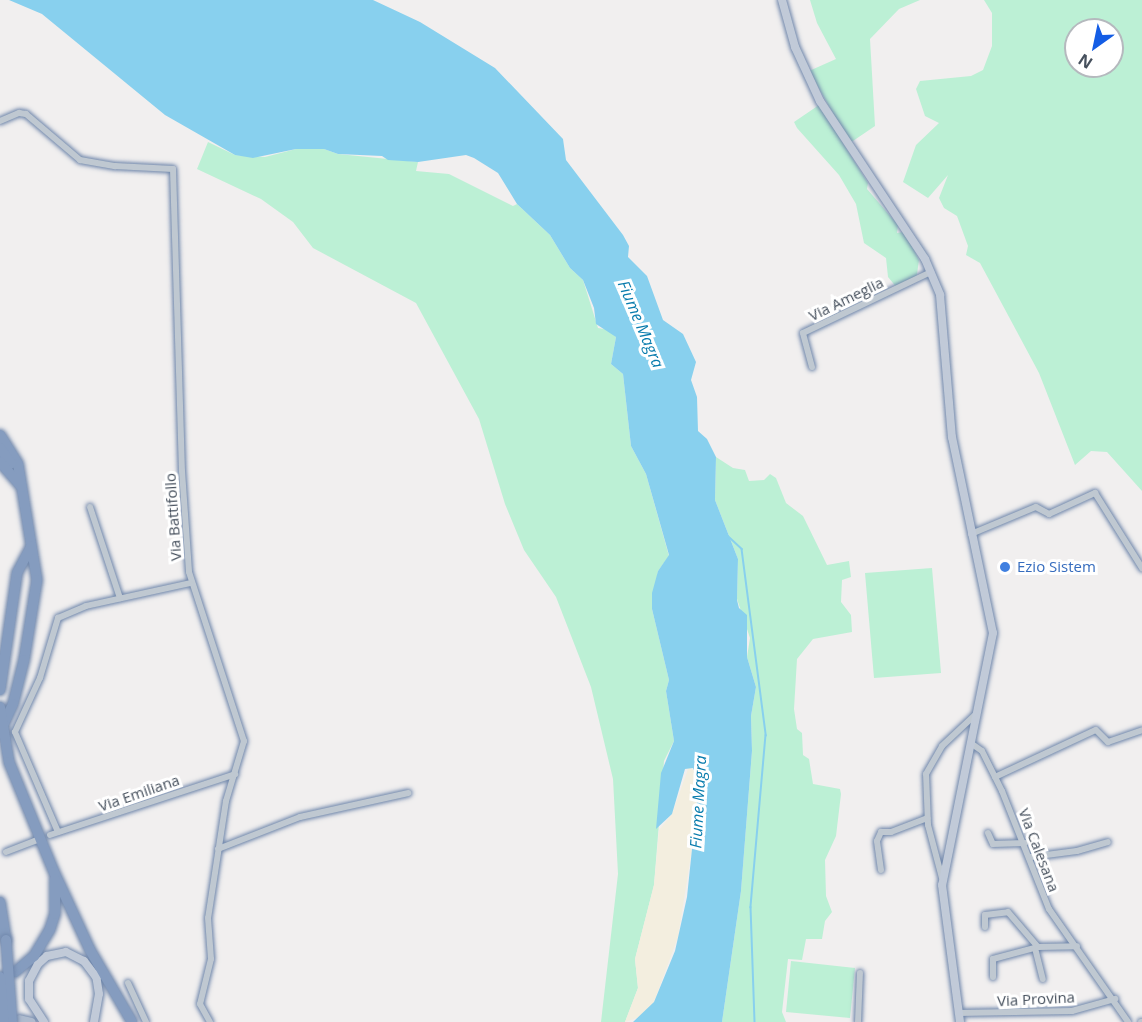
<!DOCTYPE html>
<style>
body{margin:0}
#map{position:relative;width:1142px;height:1022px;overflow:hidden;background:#f1efef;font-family:"Open Sans",sans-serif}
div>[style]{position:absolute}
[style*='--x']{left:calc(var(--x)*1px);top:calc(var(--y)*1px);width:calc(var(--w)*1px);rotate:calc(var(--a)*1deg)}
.green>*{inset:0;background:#bcf0d5}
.sand>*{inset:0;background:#f3eedf}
.water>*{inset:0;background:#88d0ee}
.stream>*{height:1.5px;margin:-0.75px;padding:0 0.75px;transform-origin:0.75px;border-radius:0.75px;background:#88d0ee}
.roads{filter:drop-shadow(0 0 2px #7087ab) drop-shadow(0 0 2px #7087ab)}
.street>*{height:6px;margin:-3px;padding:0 3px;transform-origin:3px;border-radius:3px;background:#bfc8d1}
.secondary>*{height:8px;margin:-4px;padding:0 4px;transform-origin:4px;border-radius:4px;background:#c1cad8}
.primary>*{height:9px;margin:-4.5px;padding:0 4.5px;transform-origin:4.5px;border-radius:4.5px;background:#aebbce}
.highway>*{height:10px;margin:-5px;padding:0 5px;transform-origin:5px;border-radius:5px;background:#859cbf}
.bridges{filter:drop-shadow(0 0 2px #7087ab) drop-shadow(0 0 2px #7087ab)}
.highway-bridge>*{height:10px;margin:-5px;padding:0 5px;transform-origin:5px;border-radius:5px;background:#859cbf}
.dots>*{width:16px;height:16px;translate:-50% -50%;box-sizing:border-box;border:3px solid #fff;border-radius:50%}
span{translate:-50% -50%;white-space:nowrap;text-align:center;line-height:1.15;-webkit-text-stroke:6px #fff;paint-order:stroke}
.street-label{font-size:15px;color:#46505d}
.shop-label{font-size:15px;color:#366cbe}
.left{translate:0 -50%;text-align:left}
.water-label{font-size:16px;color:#097cad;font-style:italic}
.north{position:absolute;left:1064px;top:18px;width:60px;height:60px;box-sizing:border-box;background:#fff;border:2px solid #b5b9be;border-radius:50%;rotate:213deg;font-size:16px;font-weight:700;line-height:24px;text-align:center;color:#46505d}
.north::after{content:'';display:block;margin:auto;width:21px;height:27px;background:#145de5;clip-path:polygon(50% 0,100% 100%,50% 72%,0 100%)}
</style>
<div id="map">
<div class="green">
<i style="clip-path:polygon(810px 0,920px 0,899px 9px,870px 39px,875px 126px,850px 143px,809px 71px,836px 59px,817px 23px)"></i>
<i style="clip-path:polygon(evenodd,984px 0,1142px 0,1142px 491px,1107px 452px,1091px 451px,1075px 465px,1039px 373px,980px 263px,966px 255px,968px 246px,957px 216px,944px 208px,939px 198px,948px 175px,928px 198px,903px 182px,916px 145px,939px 123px,925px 116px,916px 89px,920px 81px,971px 76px,983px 70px,992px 46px,992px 13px,984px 0,1076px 30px,1112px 30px,1112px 66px,1076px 66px,1076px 30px)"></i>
<i style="clip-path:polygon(819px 105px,868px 183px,867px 189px,898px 225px,897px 233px,903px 232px,909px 240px,919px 260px,916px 281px,898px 289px,888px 277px,886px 258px,864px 243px,856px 204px,839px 175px,797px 128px,794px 122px)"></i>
<i style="clip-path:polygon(208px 142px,235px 155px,265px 157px,296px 149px,324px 149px,338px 154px,418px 162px,416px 171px,449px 174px,513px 206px,517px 204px,550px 235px,570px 268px,583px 280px,598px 328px,610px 330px,616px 337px,611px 364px,623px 374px,631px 446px,646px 474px,669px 556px,658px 571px,652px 609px,669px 680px,666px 691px,674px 741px,664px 761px,654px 885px,635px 959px,638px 988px,625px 1022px,601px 1022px,618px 874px,613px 779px,591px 687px,556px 597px,524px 550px,505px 504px,479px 419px,416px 303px,313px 248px,293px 222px,261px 199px,197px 169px)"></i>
<i style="clip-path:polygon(716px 457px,733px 468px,745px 470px,749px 481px,764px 480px,770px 474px,776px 478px,786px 503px,803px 516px,827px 565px,849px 561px,851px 577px,842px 580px,841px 602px,851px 615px,852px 632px,813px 639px,797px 659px,794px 709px,797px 729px,802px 733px,803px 755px,809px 759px,813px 784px,840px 789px,841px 794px,836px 836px,825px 860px,826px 896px,832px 912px,825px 921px,822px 939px,806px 939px,802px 960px,788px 959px,782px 1012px,786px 1022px,722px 1022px,741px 891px,752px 751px,751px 716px,756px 687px,747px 657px,750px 638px,737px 599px,738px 559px,715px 500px)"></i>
<i style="clip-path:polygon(932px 568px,941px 673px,874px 678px,865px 573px)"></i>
<i style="clip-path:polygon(791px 961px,855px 968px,850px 1018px,786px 1012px)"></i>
</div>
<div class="sand">
<i style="clip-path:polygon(689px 766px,697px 774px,700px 799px,678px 937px,654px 1002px,643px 1016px,625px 1022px,638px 988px,635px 959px,654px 885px,659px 830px,672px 814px)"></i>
</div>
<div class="water">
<i style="clip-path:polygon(9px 0,373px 0,420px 22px,495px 68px,563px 139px,566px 160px,623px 235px,629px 246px,628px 257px,647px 276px,663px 320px,683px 334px,696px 362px,691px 380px,697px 397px,698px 431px,707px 439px,716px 457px,715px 500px,738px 559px,737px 600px,739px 608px,747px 615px,747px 657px,756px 687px,751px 716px,752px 751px,741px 891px,722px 1022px,633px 1022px,654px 1002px,675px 951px,687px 897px,699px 782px,693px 768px,685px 769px,672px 814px,656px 829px,661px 773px,674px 741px,666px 691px,669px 680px,652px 609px,652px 593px,658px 571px,669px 555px,646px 474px,631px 446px,623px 374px,611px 364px,616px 337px,596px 324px,594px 308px,583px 280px,570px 268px,550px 235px,517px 204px,498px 173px,474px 158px,466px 155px,418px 162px,388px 160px,382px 156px,338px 154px,324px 149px,296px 149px,253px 158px,235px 155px,165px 115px,42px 14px)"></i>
</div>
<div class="stream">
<i style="--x:726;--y:534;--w:22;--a:43"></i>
<i style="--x:742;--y:549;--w:188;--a:82.6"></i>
<i style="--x:766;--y:735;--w:173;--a:95"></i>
<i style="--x:751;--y:907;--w:115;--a:88"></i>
</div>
<div class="roads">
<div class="street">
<i style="--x:0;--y:121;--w:21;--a:-23"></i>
<i style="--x:19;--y:113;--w:7;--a:8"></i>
<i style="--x:26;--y:114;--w:71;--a:40.4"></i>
<i style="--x:80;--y:160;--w:36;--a:10"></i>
<i style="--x:115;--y:166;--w:58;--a:3"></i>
<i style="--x:173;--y:169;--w:302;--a:88.3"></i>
<i style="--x:182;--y:471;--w:101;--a:86"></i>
<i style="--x:189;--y:572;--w:178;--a:72"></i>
<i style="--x:244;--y:741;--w:63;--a:106.7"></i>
<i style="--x:226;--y:801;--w:118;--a:98.7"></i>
<i style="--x:208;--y:918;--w:41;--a:85.8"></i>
<i style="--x:211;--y:959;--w:46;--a:103.7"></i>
<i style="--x:200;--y:1004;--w:21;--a:61"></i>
<i style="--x:812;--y:367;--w:35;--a:-105"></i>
<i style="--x:803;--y:333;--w:142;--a:-25.5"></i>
<i style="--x:90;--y:507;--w:96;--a:71.8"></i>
<i style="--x:971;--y:534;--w:70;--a:-22.6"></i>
<i style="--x:1036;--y:507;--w:15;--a:28"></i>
<i style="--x:1049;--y:514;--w:51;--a:-24.5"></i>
<i style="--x:1095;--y:493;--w:89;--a:57.9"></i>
<i style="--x:972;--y:744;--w:12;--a:35"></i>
<i style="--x:982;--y:751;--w:45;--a:63.4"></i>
<i style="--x:1002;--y:791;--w:127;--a:68.3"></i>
<i style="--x:1049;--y:909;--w:138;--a:55"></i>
<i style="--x:995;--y:777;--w:111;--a:-25"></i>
<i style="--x:1096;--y:730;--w:17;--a:45"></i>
<i style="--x:1108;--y:742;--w:36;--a:-19"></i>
<i style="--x:58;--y:832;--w:109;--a:-113.3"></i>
<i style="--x:15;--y:732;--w:60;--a:-65.2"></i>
<i style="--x:40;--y:678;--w:63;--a:-73.3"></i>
<i style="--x:58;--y:618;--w:30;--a:-23"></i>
<i style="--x:86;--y:606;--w:107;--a:-12.4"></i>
<i style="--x:988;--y:833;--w:12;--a:66"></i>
<i style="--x:993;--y:844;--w:32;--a:-2"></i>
<i style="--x:50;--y:835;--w:195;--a:-18.2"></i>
<i style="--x:218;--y:849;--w:88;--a:-21.3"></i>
<i style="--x:300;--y:817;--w:111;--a:-12.5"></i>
<i style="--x:6;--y:852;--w:33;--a:-21"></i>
<i style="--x:1031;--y:857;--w:46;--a:-7.4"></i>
<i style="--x:1077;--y:851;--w:32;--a:-16"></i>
<i style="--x:881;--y:870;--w:29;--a:-98"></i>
<i style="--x:877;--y:841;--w:10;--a:-66"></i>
<i style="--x:881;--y:832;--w:10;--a:0"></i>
<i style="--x:891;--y:832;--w:39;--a:-21"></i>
<i style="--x:942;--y:878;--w:55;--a:-104.8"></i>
<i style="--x:928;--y:825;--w:51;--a:-92.2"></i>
<i style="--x:926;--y:774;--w:32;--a:-60"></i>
<i style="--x:942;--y:746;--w:48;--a:-43.3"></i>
<i style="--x:985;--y:927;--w:12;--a:-90"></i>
<i style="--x:985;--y:915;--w:23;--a:-7"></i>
<i style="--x:1008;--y:912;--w:46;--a:49.4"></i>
<i style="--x:1035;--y:948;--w:32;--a:76"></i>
<i style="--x:993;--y:977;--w:18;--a:-90"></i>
<i style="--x:993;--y:959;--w:47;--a:-14.9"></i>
<i style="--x:1038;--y:947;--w:39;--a:-1"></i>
<i style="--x:128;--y:983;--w:43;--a:65.2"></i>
<i style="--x:958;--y:1013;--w:114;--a:-1"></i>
<i style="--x:1072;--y:1011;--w:45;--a:-15.6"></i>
<i style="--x:858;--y:1022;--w:49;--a:-87.7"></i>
<i style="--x:1141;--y:1022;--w:1;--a:0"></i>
</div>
<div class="secondary">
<i style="--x:782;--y:0;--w:49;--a:74.5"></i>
<i style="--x:795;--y:47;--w:60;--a:65.2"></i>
<i style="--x:820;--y:101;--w:190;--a:56.4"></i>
<i style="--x:925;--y:259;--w:39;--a:67"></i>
<i style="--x:940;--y:295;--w:143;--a:85.2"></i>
<i style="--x:952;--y:437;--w:200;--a:78.2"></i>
<i style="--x:993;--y:633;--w:257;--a:101.4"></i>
<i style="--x:942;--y:885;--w:138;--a:82.5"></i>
<i style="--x:44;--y:1022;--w:27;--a:-123"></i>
<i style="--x:29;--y:999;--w:18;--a:-90"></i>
<i style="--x:29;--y:981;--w:19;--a:-62"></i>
<i style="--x:38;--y:964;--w:12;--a:-42"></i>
<i style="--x:47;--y:956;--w:19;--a:-12"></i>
<i style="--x:66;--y:952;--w:20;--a:27"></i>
<i style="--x:84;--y:961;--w:21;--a:53"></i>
<i style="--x:94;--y:1022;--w:28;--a:-80"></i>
<i style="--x:99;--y:994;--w:20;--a:-99"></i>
</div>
<div class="primary">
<i style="--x:19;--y:1019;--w:12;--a:14"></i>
</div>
<div class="highway">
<i style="--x:0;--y:435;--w:34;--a:58"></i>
<i style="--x:18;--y:464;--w:118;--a:80.7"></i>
<i style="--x:37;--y:580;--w:81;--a:99.2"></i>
<i style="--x:24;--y:660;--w:45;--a:104"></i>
<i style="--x:13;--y:704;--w:23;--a:115"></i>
<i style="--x:0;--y:448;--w:19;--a:54"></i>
<i style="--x:0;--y:462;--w:33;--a:49"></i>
<i style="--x:0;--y:690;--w:118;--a:-81.7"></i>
<i style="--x:17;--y:573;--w:30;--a:-62"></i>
<i style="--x:0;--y:707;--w:56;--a:80.7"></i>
<i style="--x:9;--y:762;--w:119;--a:67.8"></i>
<i style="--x:54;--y:872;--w:86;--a:65.2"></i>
<i style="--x:90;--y:950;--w:83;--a:59.7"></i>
<i style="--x:0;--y:902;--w:38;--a:81"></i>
<i style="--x:15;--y:972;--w:25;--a:-40"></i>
<i style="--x:34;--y:956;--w:31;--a:-59"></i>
<i style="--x:50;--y:929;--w:16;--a:-72"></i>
<i style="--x:55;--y:914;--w:35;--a:-90"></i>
</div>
</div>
<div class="bridges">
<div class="highway-bridge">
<i style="--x:6;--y:940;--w:82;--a:85.8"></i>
<i style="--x:0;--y:977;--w:45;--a:84.9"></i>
</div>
</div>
<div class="dots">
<i style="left:1005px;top:567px;background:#3f7fe0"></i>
</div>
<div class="street-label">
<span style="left:846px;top:299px;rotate:-26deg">Via Ameglia</span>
<span style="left:173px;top:517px;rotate:-94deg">Via Battifollo</span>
<span style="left:139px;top:793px;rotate:-19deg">Via Emiliana</span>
<span style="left:1039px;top:850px;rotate:69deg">Via Calesana</span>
<span style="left:1036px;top:999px;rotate:-3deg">Via Provina</span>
</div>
<div class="shop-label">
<span class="left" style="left:1017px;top:567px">Ezio Sistem</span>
</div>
<div class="water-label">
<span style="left:641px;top:324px;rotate:67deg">Fiume Magra</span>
<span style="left:698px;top:802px;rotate:-87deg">Fiume Magra</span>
</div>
<div class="north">N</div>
</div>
